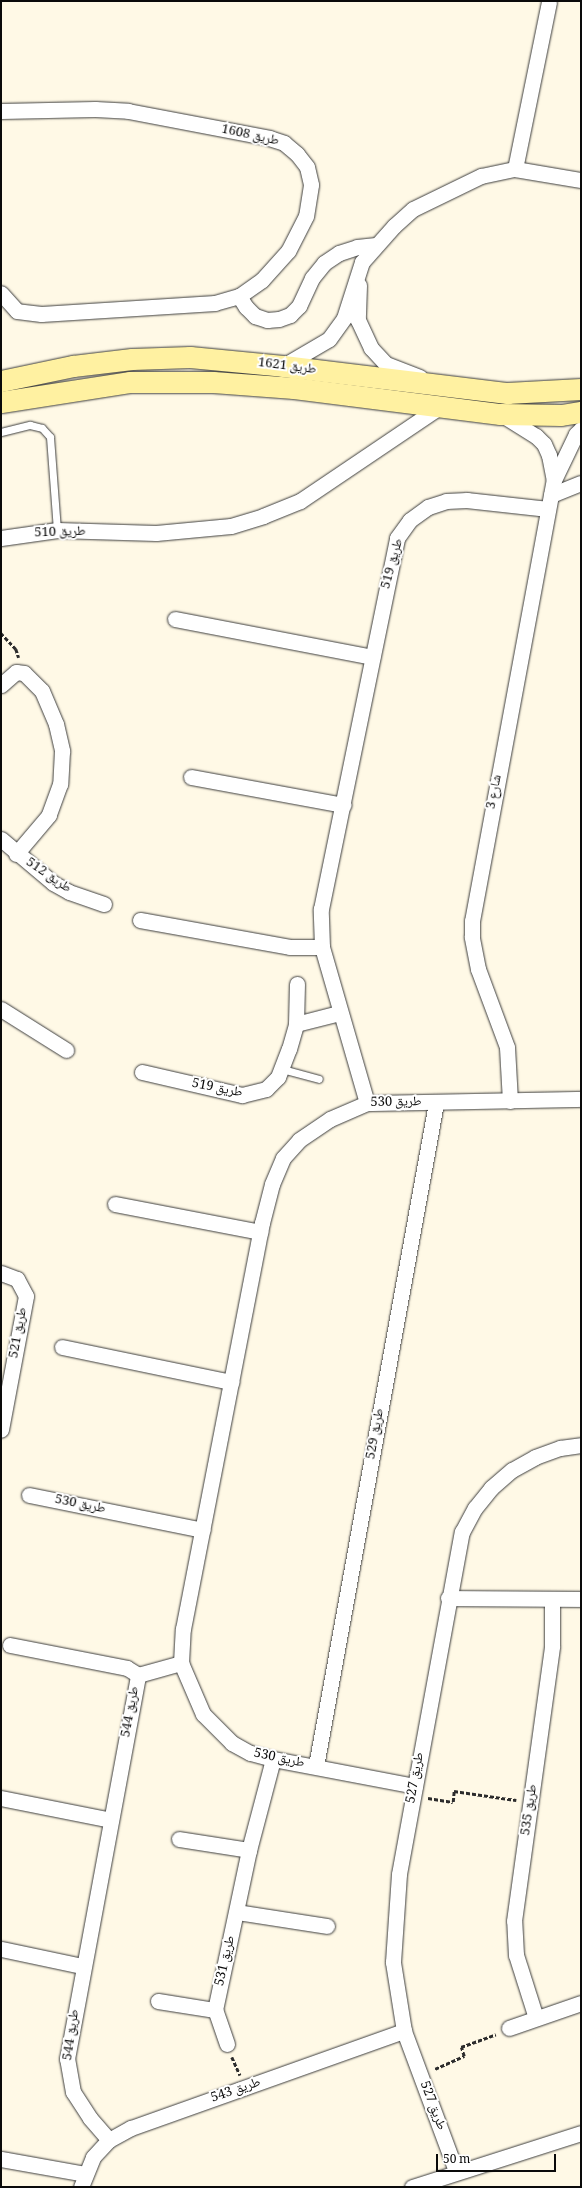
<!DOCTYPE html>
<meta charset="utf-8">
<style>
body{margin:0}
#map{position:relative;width:582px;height:2188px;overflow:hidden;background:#fff9e6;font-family:Georgia,"Noto Naskh Arabic",serif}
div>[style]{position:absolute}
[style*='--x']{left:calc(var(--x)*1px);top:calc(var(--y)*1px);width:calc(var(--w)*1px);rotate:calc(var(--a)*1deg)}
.path>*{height:2.5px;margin-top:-1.25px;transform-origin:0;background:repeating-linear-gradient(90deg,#2c2c2c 0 4px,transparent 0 6px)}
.roads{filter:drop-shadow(0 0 1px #3d3d3d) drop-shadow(0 0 1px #3d3d3d)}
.lane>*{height:7px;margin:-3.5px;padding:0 3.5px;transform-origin:3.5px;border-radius:3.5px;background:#fff}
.street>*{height:15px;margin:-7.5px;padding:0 7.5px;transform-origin:7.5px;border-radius:7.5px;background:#fff}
.secondary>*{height:21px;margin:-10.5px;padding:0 10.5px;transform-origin:10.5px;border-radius:10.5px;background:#fff1a1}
span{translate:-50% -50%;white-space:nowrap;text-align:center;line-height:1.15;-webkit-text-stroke:4px #fff;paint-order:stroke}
.street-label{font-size:13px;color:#0a0a0a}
.frame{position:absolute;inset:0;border:2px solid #0a0a0a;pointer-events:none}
.scale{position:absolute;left:436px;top:2154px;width:120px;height:18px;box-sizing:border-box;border:2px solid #0a0a0a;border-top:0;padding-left:5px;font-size:12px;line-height:14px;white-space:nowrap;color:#0a0a0a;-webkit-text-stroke:3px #fff;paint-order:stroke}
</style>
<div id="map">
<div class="path">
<i style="--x:1;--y:633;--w:22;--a:47"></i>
<i style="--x:16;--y:649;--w:9;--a:72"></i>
<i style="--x:428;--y:1798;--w:25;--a:9"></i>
<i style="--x:453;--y:1802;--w:11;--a:-85"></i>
<i style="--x:454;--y:1791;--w:63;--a:8.3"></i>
<i style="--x:232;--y:2057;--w:20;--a:66"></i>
<i style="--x:435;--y:2069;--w:32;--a:-24"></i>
<i style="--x:464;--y:2056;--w:9;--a:-108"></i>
<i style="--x:461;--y:2047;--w:37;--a:-20"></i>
</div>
<div class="roads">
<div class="lane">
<i style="--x:1;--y:432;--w:30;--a:-14"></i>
<i style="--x:30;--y:425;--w:12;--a:14"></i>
<i style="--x:42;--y:428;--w:12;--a:48"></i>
<i style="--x:50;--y:437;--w:93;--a:85.7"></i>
<i style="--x:282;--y:1069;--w:38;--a:15"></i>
</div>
<div class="street">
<i style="--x:1;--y:111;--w:94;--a:-1.2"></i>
<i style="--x:95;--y:109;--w:33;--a:3"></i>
<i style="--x:128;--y:111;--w:144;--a:10.8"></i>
<i style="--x:269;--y:138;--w:16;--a:18"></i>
<i style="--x:284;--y:143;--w:17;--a:40"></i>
<i style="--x:297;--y:154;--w:16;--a:52"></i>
<i style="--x:307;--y:167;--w:18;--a:77"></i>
<i style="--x:311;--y:185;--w:31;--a:99"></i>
<i style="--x:306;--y:216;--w:39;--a:117"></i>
<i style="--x:288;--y:251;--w:39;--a:132"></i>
<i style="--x:262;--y:280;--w:28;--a:145"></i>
<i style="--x:239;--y:296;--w:25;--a:164"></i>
<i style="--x:215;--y:303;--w:174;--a:176.4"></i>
<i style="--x:41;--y:314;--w:24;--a:-173"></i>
<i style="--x:17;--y:311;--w:24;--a:-132"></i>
<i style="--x:515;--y:169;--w:170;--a:-78.5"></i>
<i style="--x:359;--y:285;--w:35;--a:92"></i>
<i style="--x:358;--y:320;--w:31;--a:65"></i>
<i style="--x:371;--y:348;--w:22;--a:47"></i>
<i style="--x:386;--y:364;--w:36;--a:21"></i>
<i style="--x:239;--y:296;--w:13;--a:58"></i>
<i style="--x:246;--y:307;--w:13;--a:45"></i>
<i style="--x:255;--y:316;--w:13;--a:18"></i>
<i style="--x:267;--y:320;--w:12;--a:-5"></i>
<i style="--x:279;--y:319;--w:12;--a:-20"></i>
<i style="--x:290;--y:315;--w:13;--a:-45"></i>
<i style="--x:299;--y:306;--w:31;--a:-65"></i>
<i style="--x:312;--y:278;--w:19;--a:-51"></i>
<i style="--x:324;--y:263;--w:18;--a:-34"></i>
<i style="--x:339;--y:253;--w:19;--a:-18"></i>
<i style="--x:357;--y:247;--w:19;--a:-6"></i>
<i style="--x:283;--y:366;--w:53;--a:-30.4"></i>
<i style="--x:329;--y:339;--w:26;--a:-54"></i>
<i style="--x:344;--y:318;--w:59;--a:-72.2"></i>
<i style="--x:362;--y:262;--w:48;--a:-48.4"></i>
<i style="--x:394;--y:226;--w:25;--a:-42"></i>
<i style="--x:413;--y:209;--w:76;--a:-25.9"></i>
<i style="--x:481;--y:176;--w:35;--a:-12"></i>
<i style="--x:515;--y:169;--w:67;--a:9.5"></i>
<i style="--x:502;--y:415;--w:40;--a:32"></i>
<i style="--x:536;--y:436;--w:11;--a:45"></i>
<i style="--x:544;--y:444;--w:12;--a:66"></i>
<i style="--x:549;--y:455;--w:25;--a:79"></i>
<i style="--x:551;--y:495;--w:32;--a:-22"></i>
<i style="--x:1;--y:538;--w:57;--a:-8.1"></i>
<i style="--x:57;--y:530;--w:99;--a:1.7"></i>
<i style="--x:156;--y:533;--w:75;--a:-5.3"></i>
<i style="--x:231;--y:526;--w:34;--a:-17"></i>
<i style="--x:263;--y:516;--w:40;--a:-22"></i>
<i style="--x:300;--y:501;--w:166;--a:-34"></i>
<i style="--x:175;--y:619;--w:201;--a:10.9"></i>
<i style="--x:1;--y:685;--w:20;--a:-41"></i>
<i style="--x:16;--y:672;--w:8;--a:7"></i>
<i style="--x:24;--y:673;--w:25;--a:45"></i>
<i style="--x:42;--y:691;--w:36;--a:67"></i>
<i style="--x:56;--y:724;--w:28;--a:77"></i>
<i style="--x:62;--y:751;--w:33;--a:93"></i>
<i style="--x:60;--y:784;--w:33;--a:110"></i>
<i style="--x:49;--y:815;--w:51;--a:130.2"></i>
<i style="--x:191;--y:777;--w:155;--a:10.4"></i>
<i style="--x:1;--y:839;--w:68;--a:40.2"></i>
<i style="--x:53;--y:883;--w:18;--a:29"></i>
<i style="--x:69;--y:892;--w:37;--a:19"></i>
<i style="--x:140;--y:920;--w:152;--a:10.2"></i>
<i style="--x:290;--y:947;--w:32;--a:0"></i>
<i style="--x:1;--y:1009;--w:77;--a:32.2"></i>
<i style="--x:296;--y:1024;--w:44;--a:-14.3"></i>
<i style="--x:142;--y:1072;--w:103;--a:13"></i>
<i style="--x:242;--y:1095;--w:25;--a:-14"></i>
<i style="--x:266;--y:1089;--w:17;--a:-45"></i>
<i style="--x:278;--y:1077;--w:30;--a:-69"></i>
<i style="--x:289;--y:1049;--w:26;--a:-74"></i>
<i style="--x:296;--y:1024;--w:40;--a:-88.6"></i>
<i style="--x:510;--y:1101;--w:54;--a:-93.2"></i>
<i style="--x:507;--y:1047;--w:83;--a:-110.4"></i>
<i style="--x:478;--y:969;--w:33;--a:-101"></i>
<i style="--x:472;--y:937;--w:16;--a:-90"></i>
<i style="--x:472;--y:921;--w:449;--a:-79.5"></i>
<i style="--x:554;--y:480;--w:51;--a:-64.4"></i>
<i style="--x:576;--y:434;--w:7;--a:-45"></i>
<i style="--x:367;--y:1103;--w:162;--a:-106.1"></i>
<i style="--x:322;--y:947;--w:38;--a:-92"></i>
<i style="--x:321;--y:909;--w:379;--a:-78.4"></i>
<i style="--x:397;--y:538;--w:22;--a:-54"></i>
<i style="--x:410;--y:520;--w:22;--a:-36"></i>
<i style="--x:428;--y:507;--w:19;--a:-18"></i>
<i style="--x:446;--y:501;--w:21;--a:-3"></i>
<i style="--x:467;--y:500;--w:81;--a:6.3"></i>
<i style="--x:115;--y:1204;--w:148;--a:10.9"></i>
<i style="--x:1;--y:1273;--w:17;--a:21"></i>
<i style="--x:17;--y:1279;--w:19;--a:62"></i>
<i style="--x:26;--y:1296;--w:136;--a:100.6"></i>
<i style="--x:62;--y:1347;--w:173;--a:11.7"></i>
<i style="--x:29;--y:1495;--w:177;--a:11.4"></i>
<i style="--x:448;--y:1598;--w:133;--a:0.4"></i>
<i style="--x:10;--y:1645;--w:119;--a:11.1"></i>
<i style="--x:127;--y:1668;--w:13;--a:32"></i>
<i style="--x:316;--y:1766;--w:674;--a:-79.74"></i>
<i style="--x:415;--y:1786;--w:145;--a:-169.2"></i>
<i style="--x:273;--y:1759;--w:24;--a:-165"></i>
<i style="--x:250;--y:1753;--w:21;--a:-151"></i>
<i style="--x:232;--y:1743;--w:41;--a:-135"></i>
<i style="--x:203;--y:1714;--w:56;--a:-113.3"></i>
<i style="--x:181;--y:1663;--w:34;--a:-87"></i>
<i style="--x:183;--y:1629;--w:414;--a:-79"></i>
<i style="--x:262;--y:1223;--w:40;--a:-75.6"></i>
<i style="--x:272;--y:1184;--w:28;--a:-67"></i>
<i style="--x:283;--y:1158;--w:24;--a:-48"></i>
<i style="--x:299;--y:1140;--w:37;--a:-34"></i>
<i style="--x:330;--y:1119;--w:40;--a:-23.4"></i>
<i style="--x:367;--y:1103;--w:214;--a:-1.1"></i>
<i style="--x:1;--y:1798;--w:112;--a:11.3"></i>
<i style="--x:179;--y:1839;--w:71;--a:8.9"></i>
<i style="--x:237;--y:1912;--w:91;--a:8.8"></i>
<i style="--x:1;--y:1949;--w:83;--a:11.9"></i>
<i style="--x:158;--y:2001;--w:58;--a:9"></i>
<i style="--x:536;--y:2018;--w:66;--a:-107.6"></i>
<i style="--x:516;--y:1955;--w:34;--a:-93"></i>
<i style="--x:514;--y:1921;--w:278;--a:-82.1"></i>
<i style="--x:552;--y:1646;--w:47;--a:-90"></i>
<i style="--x:509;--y:2028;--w:76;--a:-19.1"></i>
<i style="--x:227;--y:2044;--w:36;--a:-109"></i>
<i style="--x:215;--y:2010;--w:164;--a:-78"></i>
<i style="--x:249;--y:1850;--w:94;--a:-75.2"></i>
<i style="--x:109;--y:2140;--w:29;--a:-131"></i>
<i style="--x:90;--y:2118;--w:31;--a:-123"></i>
<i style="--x:73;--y:2092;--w:34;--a:-100"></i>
<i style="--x:67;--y:2059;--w:391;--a:-79.5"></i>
<i style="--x:138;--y:1675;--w:45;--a:-15.6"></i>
<i style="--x:1;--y:2159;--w:85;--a:10.1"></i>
<i style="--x:456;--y:2171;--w:149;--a:-110.4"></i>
<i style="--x:404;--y:2031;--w:70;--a:-99.1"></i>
<i style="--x:393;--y:1962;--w:88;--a:-86.1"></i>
<i style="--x:399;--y:1874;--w:348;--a:-79.6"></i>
<i style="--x:462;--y:1532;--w:27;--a:-62"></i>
<i style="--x:475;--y:1508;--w:26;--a:-51"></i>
<i style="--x:491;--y:1488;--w:28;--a:-41"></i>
<i style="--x:512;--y:1470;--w:26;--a:-29"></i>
<i style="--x:535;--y:1457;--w:27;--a:-20"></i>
<i style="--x:560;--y:1448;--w:21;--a:-8"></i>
<i style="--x:81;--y:2187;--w:32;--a:-68"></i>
<i style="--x:93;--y:2157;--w:23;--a:-47"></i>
<i style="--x:109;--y:2140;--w:25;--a:-29"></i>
<i style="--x:131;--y:2128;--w:290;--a:-19.6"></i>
<i style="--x:412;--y:2187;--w:177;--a:-17.7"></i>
</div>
<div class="secondary">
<i style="--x:1;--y:381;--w:74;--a:-11.8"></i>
<i style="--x:73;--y:366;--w:59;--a:-6.8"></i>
<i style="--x:132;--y:359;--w:58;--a:-2"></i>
<i style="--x:190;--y:357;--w:93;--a:5.5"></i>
<i style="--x:283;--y:366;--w:226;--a:6.9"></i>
<i style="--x:507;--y:393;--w:74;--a:-3.1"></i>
<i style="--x:1;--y:402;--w:131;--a:-8.8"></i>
<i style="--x:130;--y:382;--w:83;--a:0"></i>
<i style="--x:213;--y:382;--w:81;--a:4.2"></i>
<i style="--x:294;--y:388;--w:208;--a:7.2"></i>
<i style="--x:500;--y:414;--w:61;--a:0.9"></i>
<i style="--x:561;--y:415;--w:20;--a:-9"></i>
</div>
</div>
<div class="street-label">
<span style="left:250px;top:136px;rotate:12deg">طريق 1608</span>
<span style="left:287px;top:367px;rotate:7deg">طريق 1621</span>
<span style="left:60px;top:533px;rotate:-2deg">طريق 510</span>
<span style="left:393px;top:564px;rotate:-75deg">طريق 519</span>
<span style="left:495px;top:792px;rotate:-79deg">شارع 3</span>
<span style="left:48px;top:876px;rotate:34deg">طريق 512</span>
<span style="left:217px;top:1089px;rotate:11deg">طريق 519</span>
<span style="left:396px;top:1103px;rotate:-1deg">طريق 530</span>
<span style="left:19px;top:1333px;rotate:-80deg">طريق 521</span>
<span style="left:376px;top:1434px;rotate:-80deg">طريق 529</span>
<span style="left:80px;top:1505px;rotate:11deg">طريق 530</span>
<span style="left:131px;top:1712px;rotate:-80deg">طريق 544</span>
<span style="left:279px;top:1759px;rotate:12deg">طريق 530</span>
<span style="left:416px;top:1778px;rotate:-80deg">طريق 527</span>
<span style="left:530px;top:1810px;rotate:-82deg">طريق 535</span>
<span style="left:226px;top:1961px;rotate:-77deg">طريق 531</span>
<span style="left:72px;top:2035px;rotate:-82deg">طريق 544</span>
<span style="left:236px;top:2091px;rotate:-19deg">طريق 543</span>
<span style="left:432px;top:2106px;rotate:69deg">طريق 527</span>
</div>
<div class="frame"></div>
<div class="scale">50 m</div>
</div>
